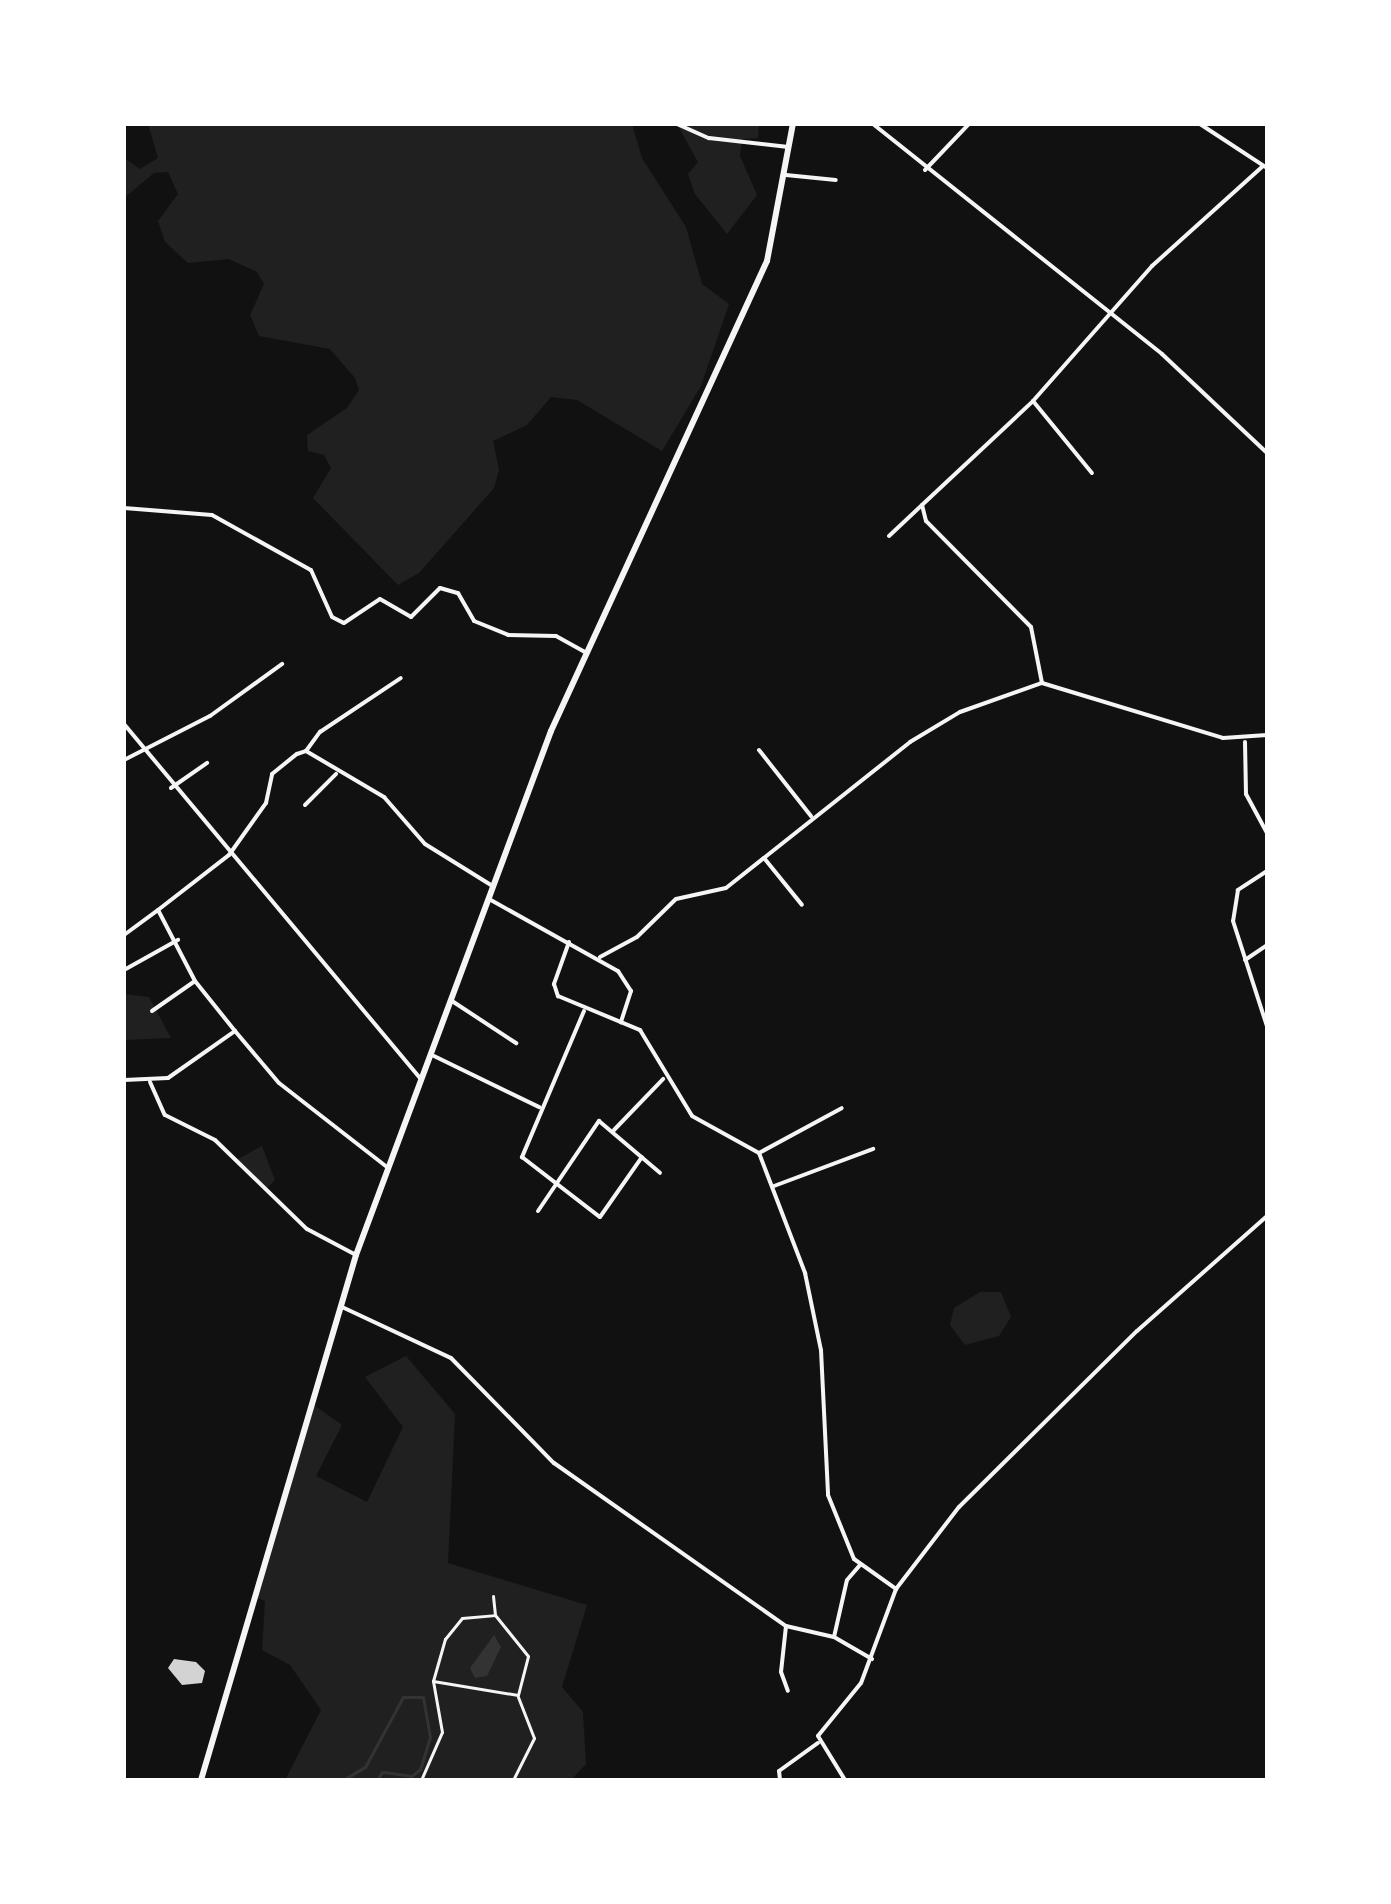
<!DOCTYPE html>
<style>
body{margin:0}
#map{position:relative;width:1391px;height:1904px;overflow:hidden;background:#111;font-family:"Asap Condensed",sans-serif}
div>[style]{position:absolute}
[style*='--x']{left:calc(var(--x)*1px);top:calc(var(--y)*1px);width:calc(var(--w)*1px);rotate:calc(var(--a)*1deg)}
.green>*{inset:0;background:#202020}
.water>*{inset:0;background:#333}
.stream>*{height:3px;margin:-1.5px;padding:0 1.5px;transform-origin:1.5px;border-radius:1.5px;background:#333}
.building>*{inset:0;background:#d3d3d3}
.pedestrian>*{height:3px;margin:-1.5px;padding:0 1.5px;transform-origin:1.5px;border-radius:1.5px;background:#f5f5f5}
.minor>*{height:4px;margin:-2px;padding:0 2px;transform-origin:2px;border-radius:2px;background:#f5f5f5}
.trunk>*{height:6px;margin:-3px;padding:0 3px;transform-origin:3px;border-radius:3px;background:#f5f5f5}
span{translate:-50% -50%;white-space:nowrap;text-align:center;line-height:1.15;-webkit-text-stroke:7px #fff;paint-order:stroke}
.frame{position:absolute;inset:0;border:126px solid #fff;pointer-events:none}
</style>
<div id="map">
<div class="green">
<i style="clip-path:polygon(148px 124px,632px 124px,642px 158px,686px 227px,702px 284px,729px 304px,701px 386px,662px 451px,577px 400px,551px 397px,527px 425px,493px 441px,499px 470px,494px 488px,419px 573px,398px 585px,313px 498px,331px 468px,324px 455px,308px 451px,307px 435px,347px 408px,359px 390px,355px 378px,330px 349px,259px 336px,250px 315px,264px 284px,257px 272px,229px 259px,188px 263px,165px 242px,158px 221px,178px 194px,168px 172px,154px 173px,124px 198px,124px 158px,140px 169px,158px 158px)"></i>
<i style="clip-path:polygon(677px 124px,759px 124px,758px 138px,742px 139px,740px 156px,757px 195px,727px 234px,695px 194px,688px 174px,698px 162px)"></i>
<i style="clip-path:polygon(124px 994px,149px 997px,171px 1038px,124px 1040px)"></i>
<i style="clip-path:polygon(262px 1146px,275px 1180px,265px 1190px,236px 1160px)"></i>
<i style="clip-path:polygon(980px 1292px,1001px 1292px,1011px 1317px,999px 1336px,965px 1345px,950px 1325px,954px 1308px)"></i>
<i style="clip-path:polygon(406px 1356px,455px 1414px,448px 1563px,587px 1605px,562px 1687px,583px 1712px,586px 1764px,571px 1780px,285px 1780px,321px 1710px,290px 1665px,262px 1650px,265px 1601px,255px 1597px,311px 1403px,342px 1425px,316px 1476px,367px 1502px,403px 1427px,365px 1377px)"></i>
</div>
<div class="water">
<i style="clip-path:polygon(494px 1635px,501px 1647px,487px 1676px,475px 1678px,470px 1668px)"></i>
</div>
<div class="stream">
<i style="--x:343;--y:1780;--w:26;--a:-31"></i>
<i style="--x:365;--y:1767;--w:80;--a:-61.5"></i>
<i style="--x:403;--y:1697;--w:20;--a:0"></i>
<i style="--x:423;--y:1697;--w:41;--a:80.1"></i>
<i style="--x:430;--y:1737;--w:34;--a:107"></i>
<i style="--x:420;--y:1769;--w:11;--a:139"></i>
<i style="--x:412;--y:1776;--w:30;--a:-172"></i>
<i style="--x:382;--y:1772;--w:9;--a:122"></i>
</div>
<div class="building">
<i style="clip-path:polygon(174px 1659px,196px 1662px,205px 1671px,202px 1683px,182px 1685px,168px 1668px)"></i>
</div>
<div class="pedestrian">
<i style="--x:433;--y:1681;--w:86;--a:9.4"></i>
<i style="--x:518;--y:1695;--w:40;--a:-75.6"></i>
<i style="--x:528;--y:1656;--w:53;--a:-128.8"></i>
<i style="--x:495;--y:1615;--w:19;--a:-96"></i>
<i style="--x:421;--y:1780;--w:52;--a:-66.4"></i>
<i style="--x:442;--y:1732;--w:52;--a:-100"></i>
<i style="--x:433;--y:1681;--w:44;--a:-74.1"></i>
<i style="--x:445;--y:1639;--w:27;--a:-51"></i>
<i style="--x:462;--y:1618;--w:33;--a:-5"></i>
<i style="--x:513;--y:1780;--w:47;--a:-63.4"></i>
<i style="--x:534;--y:1738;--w:44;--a:-111.3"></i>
</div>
<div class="minor">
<i style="--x:677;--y:124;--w:35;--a:24"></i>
<i style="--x:709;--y:138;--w:80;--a:6.5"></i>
<i style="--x:873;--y:124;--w:369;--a:38.5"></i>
<i style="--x:1162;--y:354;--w:144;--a:43.3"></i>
<i style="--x:1200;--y:124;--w:80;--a:33.3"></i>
<i style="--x:925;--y:170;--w:64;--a:-46.3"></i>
<i style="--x:786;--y:175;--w:50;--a:5.7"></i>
<i style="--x:1033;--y:401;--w:93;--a:50.7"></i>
<i style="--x:124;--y:508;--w:88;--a:4.5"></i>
<i style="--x:212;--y:515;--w:113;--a:29.1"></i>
<i style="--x:311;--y:570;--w:51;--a:65.9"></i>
<i style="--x:332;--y:617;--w:13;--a:27"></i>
<i style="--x:344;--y:623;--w:43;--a:-33.7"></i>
<i style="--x:380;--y:599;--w:36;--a:30"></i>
<i style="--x:411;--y:617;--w:41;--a:-45"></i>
<i style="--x:440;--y:588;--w:19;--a:16"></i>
<i style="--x:458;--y:593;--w:32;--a:60"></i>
<i style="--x:474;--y:621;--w:37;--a:22"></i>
<i style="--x:508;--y:635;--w:48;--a:1.2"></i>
<i style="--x:556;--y:636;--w:33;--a:29"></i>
<i style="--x:889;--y:536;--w:45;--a:-43.2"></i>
<i style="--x:1042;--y:683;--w:57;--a:-101.1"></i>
<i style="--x:1031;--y:627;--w:149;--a:-134.7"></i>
<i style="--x:926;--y:521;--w:16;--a:-104"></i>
<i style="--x:922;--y:505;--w:152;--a:-43.1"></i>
<i style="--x:1033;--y:401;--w:180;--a:-48.6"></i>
<i style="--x:1152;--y:266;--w:149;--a:-42"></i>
<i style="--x:124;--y:724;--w:463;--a:50.1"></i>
<i style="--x:1245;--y:742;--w:52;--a:88.9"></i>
<i style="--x:1246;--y:794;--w:44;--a:61.7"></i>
<i style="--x:759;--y:750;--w:84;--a:51.8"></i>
<i style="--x:306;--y:751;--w:24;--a:-54"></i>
<i style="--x:320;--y:732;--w:97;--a:-33.7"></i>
<i style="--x:124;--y:760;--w:97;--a:-27.1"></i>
<i style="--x:210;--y:716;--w:89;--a:-35.8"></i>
<i style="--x:171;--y:788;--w:44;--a:-34.8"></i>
<i style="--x:305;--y:805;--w:44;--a:-45"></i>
<i style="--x:764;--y:858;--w:60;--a:51"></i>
<i style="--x:1267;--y:871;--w:35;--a:147"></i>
<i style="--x:1238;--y:890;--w:31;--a:99"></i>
<i style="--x:1233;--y:921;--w:110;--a:72.1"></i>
<i style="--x:489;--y:899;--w:148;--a:29.2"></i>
<i style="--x:618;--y:971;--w:24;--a:57"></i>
<i style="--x:631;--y:991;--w:33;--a:108"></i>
<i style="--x:124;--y:935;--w:42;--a:-36.3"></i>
<i style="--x:569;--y:942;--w:45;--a:109.7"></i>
<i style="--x:554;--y:984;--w:13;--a:72"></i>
<i style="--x:558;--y:996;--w:89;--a:22.5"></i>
<i style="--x:640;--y:1030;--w:100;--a:58.8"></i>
<i style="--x:692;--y:1116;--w:77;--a:28.9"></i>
<i style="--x:759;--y:1153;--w:129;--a:69"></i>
<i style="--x:805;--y:1273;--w:79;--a:78.3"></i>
<i style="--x:821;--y:1350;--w:145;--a:87.2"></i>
<i style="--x:828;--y:1495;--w:69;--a:67.9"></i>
<i style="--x:854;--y:1559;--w:52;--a:35.5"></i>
<i style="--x:896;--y:1589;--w:100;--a:110.4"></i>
<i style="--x:861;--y:1683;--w:68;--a:129.1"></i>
<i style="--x:818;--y:1736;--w:52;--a:58.5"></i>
<i style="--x:600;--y:957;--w:42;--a:-28.4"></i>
<i style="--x:637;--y:937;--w:54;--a:-44.3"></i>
<i style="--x:676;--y:899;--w:51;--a:-12.4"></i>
<i style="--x:726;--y:888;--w:235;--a:-38.4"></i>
<i style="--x:910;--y:742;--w:58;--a:-31"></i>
<i style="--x:960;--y:712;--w:87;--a:-19.5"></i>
<i style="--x:1042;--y:683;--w:189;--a:16.9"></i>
<i style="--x:1223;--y:738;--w:44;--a:-3.9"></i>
<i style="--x:1245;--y:960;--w:27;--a:-34"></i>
<i style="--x:124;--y:970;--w:62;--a:-29.1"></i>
<i style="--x:452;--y:1001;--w:77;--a:33.3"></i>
<i style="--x:152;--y:1011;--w:52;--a:-34.9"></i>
<i style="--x:584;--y:1011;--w:159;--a:113"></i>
<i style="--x:522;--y:1157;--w:98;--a:37.6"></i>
<i style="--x:600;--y:1217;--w:73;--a:-55"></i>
<i style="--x:235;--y:1031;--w:64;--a:-128.7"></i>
<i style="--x:195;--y:981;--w:80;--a:-117.5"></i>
<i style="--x:158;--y:910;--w:90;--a:-37.8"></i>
<i style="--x:229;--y:855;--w:64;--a:-54.6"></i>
<i style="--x:266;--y:803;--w:30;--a:-78"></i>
<i style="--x:272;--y:774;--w:32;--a:-39"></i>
<i style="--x:297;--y:754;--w:9;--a:-18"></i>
<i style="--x:306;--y:751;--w:91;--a:30.5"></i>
<i style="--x:384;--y:797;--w:62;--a:48.9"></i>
<i style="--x:425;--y:844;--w:81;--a:31.9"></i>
<i style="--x:434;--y:1056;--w:117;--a:25.9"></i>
<i style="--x:124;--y:1080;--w:44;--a:-2.6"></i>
<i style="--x:168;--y:1078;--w:82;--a:-35"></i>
<i style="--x:235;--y:1031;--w:68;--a:49.8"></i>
<i style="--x:279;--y:1083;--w:138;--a:37.9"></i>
<i style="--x:150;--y:1082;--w:36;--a:66"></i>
<i style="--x:165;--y:1115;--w:56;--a:26.6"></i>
<i style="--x:215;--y:1140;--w:128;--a:44.1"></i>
<i style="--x:307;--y:1229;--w:55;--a:28"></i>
<i style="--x:614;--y:1130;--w:71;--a:-46.1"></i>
<i style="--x:759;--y:1153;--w:94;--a:-28.5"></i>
<i style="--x:774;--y:1186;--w:106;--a:-20.5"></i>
<i style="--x:538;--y:1211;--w:109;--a:-55.9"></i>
<i style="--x:599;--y:1121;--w:80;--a:40.4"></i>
<i style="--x:342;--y:1307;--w:120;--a:25.1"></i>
<i style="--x:451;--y:1358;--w:147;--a:45.6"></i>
<i style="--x:554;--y:1463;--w:284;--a:35.1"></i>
<i style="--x:786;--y:1626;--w:49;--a:12.9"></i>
<i style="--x:834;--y:1637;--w:44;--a:30.1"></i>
<i style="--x:896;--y:1589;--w:103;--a:-52.5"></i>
<i style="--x:959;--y:1507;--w:250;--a:-44.7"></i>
<i style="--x:1137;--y:1331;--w:174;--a:-41.5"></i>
<i style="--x:786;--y:1626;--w:46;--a:96.2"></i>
<i style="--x:781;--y:1672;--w:20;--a:70"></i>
<i style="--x:834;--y:1637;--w:58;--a:-77.2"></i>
<i style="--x:847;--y:1580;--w:20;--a:-49"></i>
<i style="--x:780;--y:1780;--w:9;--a:-96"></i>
<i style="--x:779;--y:1771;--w:48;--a:-35.7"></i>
</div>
<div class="trunk">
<i style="--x:201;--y:1780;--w:547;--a:-73.55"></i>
<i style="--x:356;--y:1255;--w:559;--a:-69.59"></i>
<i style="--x:551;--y:731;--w:517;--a:-65.32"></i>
<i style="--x:767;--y:261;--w:139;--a:-79.3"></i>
</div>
<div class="frame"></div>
</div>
